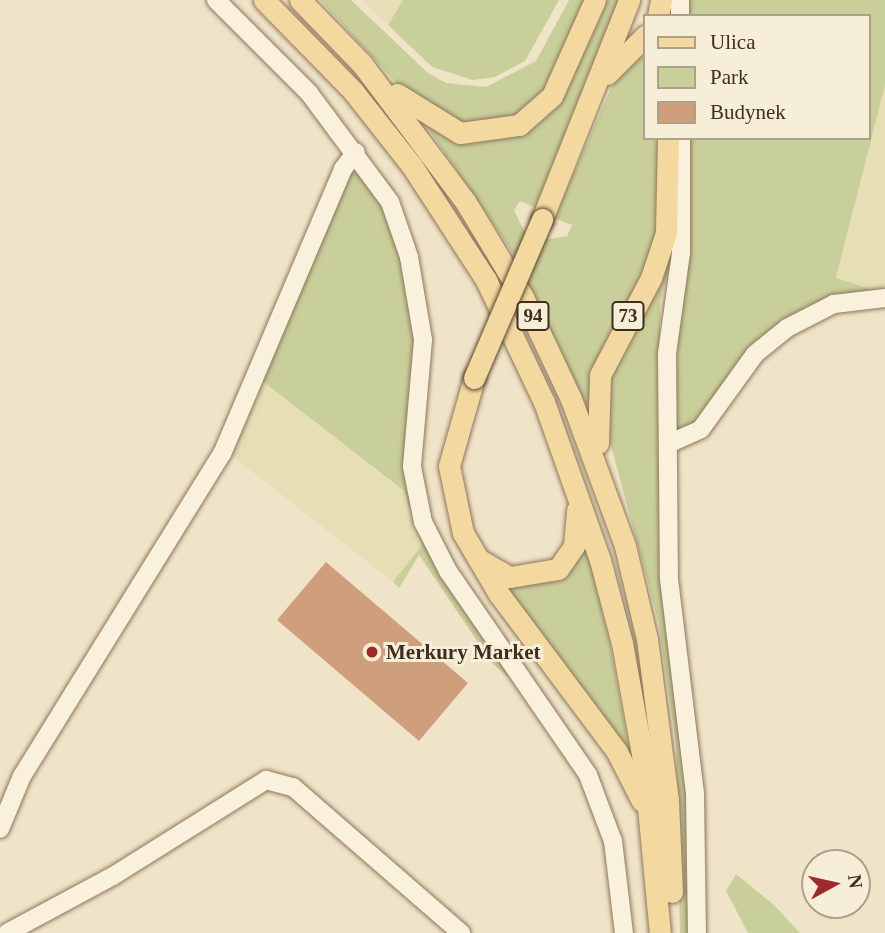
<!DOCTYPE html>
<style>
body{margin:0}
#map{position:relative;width:885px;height:933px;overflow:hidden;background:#f0e4c8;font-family:"Times New Roman",serif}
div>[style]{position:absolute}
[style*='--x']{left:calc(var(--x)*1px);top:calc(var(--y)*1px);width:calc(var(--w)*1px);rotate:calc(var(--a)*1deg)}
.farmland>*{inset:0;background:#e6deb5}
.green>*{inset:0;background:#c9cf9b}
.building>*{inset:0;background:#cf9f7d}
.roads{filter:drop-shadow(0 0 2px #8d765c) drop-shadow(0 0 2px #8d765c)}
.minor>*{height:18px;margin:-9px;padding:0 9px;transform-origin:9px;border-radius:9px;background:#faf1dc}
.major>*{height:21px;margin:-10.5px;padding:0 10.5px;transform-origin:10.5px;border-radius:10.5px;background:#f3d9a0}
.bridges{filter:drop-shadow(0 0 2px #5b4430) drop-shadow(0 0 2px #5b4430)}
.major-bridge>*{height:21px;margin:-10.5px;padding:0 10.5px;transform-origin:10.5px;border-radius:10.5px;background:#f3d9a0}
.dots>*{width:19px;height:19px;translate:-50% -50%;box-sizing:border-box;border:4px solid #f7eed8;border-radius:50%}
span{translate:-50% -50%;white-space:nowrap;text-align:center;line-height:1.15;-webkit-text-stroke:6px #f7eed8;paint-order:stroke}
.shield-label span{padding:2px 5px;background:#f7eed8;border:2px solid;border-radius:5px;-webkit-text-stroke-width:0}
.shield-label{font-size:19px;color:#3d2e20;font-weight:700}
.poi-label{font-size:21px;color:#3d2e20;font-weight:700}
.left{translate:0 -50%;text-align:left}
.legend{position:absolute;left:643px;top:14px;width:228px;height:126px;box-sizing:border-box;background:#f7eed8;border:2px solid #ada18e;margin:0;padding:9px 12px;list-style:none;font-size:21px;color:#3d2e20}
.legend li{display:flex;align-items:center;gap:14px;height:35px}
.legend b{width:35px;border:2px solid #ada18e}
.north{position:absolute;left:801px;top:849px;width:70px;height:70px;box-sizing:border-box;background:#f7eed8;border:2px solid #ada18e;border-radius:50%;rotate:82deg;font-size:19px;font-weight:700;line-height:28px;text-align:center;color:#3d2e20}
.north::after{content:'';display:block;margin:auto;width:24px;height:32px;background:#9e2a2b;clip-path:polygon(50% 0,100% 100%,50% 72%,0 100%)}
</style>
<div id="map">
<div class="farmland">
<i style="clip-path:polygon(361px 0,403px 0,388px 25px)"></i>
<i style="clip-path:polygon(885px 85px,885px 294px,836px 279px)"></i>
<i style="clip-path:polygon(261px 380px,404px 492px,422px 545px,393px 582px,231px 455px)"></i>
</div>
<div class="green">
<i style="clip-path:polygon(320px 0,351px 0,428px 73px,446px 83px,486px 87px,536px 61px,569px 0,590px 0,544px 94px,503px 124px,454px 124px,401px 88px)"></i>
<i style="clip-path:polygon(403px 0,559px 0,525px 61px,495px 77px,473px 80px,432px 67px,388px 25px)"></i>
<i style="clip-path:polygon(603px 0,624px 0,537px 208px,520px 201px,514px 210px,524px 231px,549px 239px,567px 236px,572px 225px,554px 218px,619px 70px,645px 47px,645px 138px,663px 138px,661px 222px,640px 285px,604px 344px,587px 408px,514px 255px,428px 128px,479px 141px,526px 129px)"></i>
<i style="clip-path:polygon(683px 0,885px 0,885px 85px,836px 278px,885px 294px,799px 317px,694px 431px,674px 431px,687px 138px,869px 138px,869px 16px,684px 16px)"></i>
<i style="clip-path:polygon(351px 173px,364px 174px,398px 234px,420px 356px,407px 475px,420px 531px,525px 692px,492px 663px,419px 555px,399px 588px,393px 582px,422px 545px,404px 491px,261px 380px)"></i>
<i style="clip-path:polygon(678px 233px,660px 301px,659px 574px,690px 784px,693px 933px,680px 933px,676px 744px,658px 620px,604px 420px,606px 382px)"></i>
<i style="clip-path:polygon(585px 541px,609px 639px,631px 760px,497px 582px,550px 580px)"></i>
<i style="clip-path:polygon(736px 874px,774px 905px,800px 933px,748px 933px,726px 891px)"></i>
</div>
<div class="building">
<i style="clip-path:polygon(326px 562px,468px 683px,419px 741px,277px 620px)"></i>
</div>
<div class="roads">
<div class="minor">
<i style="--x:216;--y:0;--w:132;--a:45"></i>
<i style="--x:309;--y:93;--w:136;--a:53.4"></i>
<i style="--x:390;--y:202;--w:58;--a:70.9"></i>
<i style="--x:409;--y:257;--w:84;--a:80.4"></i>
<i style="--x:423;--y:340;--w:127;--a:95"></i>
<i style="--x:412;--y:467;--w:56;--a:78.7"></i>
<i style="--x:423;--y:522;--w:55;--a:63"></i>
<i style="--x:448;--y:571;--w:247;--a:55.5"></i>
<i style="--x:588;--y:775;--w:71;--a:69.3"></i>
<i style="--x:613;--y:841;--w:93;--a:83.2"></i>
<i style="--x:680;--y:16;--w:16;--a:-90"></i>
<i style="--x:681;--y:138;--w:115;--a:90"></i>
<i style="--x:681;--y:253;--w:102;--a:97.9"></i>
<i style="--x:667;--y:354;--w:225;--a:89.5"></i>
<i style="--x:669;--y:579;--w:217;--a:83.1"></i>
<i style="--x:695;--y:794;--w:139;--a:89.2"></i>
<i style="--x:668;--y:444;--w:36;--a:-24"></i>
<i style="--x:701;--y:429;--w:92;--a:-54.2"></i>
<i style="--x:755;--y:354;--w:41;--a:-39.1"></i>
<i style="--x:787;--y:328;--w:53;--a:-27.1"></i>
<i style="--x:834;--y:304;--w:51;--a:-6.7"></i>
<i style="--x:0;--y:829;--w:57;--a:-67.5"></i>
<i style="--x:22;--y:776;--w:379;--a:-58.2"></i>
<i style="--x:222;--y:454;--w:310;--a:-67"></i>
<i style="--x:343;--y:169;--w:21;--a:-53"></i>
<i style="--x:7;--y:933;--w:120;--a:-28.3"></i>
<i style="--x:113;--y:876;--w:181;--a:-32.1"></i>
<i style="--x:266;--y:780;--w:28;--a:15"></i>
<i style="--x:293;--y:787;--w:223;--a:41"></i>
</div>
<div class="major">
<i style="--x:264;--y:0;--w:127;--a:45.6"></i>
<i style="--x:353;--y:91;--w:95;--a:51.8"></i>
<i style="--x:412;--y:166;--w:136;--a:57"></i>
<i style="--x:486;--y:280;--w:135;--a:64.6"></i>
<i style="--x:544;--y:402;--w:168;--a:70.5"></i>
<i style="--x:600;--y:560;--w:86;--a:75.2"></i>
<i style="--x:622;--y:643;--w:124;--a:79.8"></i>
<i style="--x:644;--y:765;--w:169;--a:84.6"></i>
<i style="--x:300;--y:0;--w:89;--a:45.9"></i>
<i style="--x:362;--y:64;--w:171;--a:53.1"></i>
<i style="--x:465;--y:201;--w:112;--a:58.9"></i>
<i style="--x:523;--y:297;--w:113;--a:64.8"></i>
<i style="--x:571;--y:399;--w:157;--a:69.8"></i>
<i style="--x:625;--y:546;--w:96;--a:76.7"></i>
<i style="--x:647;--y:639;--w:163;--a:82.6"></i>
<i style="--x:668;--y:801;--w:91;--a:87.5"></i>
<i style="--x:658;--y:16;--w:16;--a:-79"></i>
<i style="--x:607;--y:74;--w:54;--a:-45"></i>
<i style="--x:397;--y:94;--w:74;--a:31.8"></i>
<i style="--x:460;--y:133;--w:60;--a:-7.7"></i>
<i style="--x:519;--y:125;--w:44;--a:-41.3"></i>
<i style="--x:552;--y:96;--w:105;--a:-65.9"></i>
<i style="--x:542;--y:219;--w:236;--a:-68.3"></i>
<i style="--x:474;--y:378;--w:91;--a:105.9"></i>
<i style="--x:449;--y:466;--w:68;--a:78.2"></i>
<i style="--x:463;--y:533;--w:71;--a:59.5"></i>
<i style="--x:499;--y:594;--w:197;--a:53.2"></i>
<i style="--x:617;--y:752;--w:55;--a:63"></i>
<i style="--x:598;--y:443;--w:68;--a:-88.3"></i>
<i style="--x:600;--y:375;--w:110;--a:-62.3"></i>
<i style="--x:651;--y:278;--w:47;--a:-71.6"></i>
<i style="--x:666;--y:233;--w:95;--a:-88.8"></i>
<i style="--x:480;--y:560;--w:34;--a:30"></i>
<i style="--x:510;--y:577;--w:49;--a:-9.5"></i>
<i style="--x:558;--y:569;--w:28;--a:-55"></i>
<i style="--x:574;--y:546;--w:36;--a:-85"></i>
</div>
</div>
<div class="bridges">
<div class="major-bridge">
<i style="--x:474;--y:378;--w:173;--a:-66.8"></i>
</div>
</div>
<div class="dots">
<i style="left:372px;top:652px;background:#9e2a2b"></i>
</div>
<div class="shield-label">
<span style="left:533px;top:316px">94</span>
<span style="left:628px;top:316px">73</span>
</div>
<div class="poi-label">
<span class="left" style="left:386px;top:652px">Merkury Market</span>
</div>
<ul class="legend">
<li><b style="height:9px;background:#f3d9a0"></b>Ulica</li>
<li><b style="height:19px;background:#c9cf9b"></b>Park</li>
<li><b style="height:19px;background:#cf9f7d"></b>Budynek</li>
</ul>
<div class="north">N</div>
</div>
